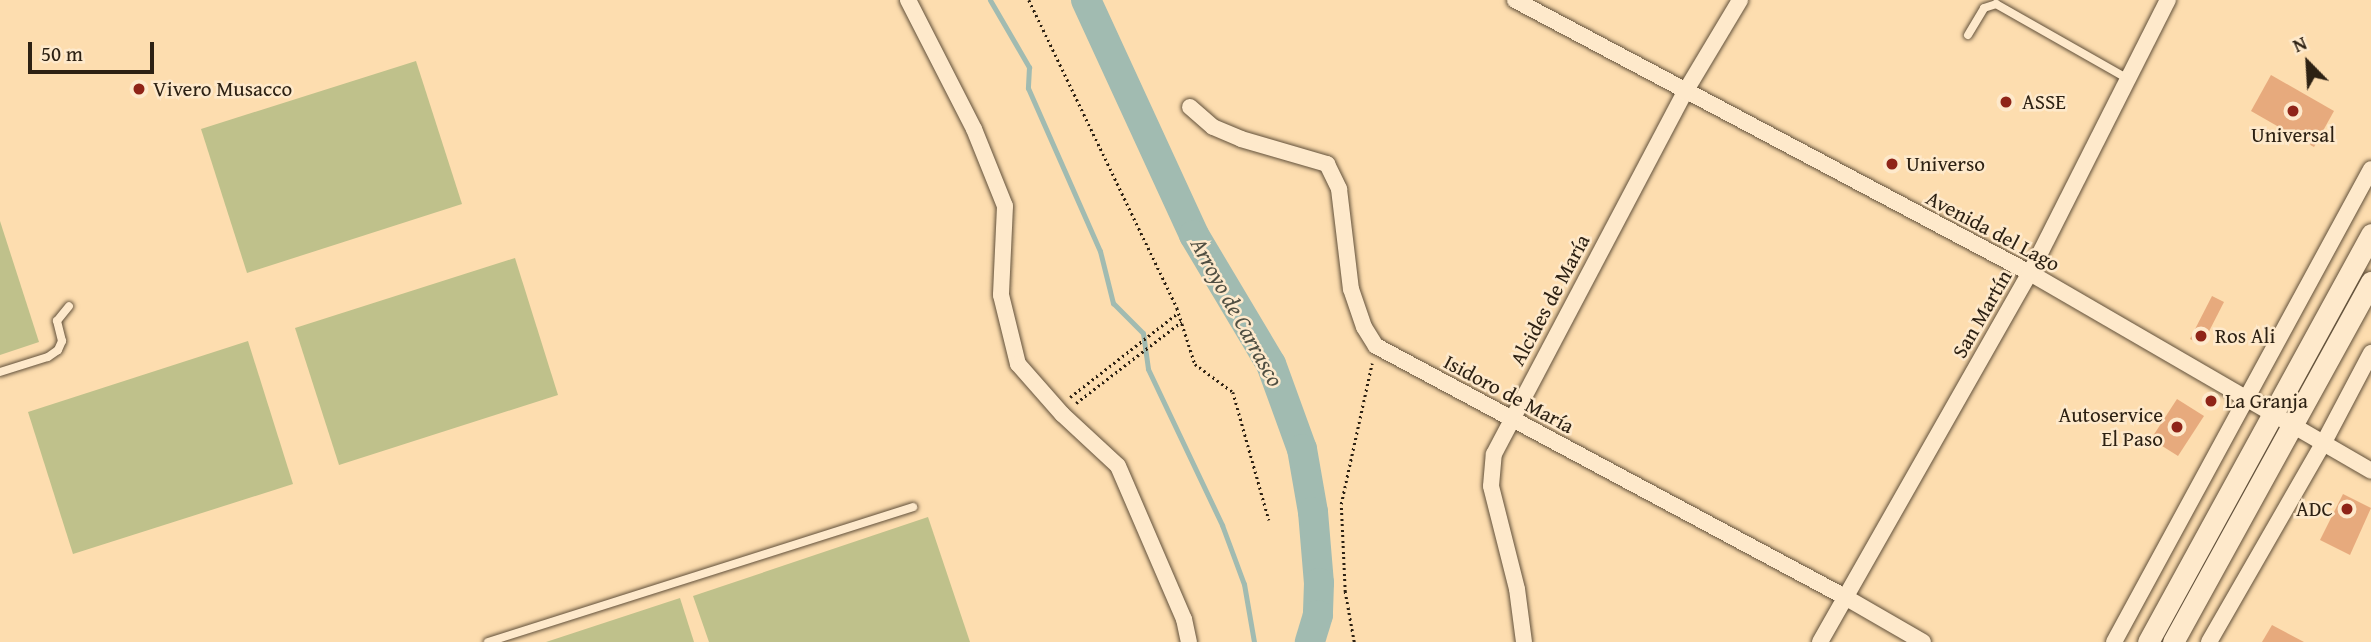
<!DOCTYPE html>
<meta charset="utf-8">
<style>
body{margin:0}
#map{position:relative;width:2371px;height:642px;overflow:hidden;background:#fdddaf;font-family:"Gentium Book Plus",serif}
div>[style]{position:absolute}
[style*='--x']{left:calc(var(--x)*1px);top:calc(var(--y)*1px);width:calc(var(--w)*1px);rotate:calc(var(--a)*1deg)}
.green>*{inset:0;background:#bfc18b}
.stream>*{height:5px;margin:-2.5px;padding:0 2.5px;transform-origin:2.5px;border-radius:2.5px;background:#a1bbb1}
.river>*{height:30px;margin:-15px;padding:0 15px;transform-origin:15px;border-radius:15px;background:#a1bbb1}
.building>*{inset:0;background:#e7aa7d}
.path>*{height:2.5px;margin-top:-1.25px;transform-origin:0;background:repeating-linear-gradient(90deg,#2d2113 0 2px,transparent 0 5.5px)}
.roads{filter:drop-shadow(0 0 2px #61503a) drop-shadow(0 0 2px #61503a)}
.service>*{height:8px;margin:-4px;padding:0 4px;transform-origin:4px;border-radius:4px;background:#fee9cb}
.minor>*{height:16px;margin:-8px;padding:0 8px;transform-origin:8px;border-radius:8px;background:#fee9cb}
.secondary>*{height:21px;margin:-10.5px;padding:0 10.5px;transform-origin:10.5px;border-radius:10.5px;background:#fee9cb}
.dots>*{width:19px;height:19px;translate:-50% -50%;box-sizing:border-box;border:4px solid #fee9cb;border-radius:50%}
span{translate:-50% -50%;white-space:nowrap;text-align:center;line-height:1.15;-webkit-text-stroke:5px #fee9cb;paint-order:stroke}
.poi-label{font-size:21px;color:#2d2113}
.left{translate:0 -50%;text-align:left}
.right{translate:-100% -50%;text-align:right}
.street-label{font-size:21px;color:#2d2113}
.water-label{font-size:23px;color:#504f42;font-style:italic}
.north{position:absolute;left:2273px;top:28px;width:70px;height:70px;-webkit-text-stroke:5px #fee9cb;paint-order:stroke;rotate:336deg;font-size:19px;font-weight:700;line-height:28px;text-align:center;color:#2d2113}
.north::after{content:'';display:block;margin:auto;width:24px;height:32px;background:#2d2113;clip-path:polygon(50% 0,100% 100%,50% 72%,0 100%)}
.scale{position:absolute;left:28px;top:42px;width:126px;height:32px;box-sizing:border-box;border:4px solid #2d2113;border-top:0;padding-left:9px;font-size:21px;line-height:24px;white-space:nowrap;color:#2d2113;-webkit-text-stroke:5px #fee9cb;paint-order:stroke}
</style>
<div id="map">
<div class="green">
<i style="clip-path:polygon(416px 61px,462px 204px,247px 273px,201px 129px)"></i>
<i style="clip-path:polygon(0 221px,39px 342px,0 355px)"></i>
<i style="clip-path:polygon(515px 258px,558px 395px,339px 465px,295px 328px)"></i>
<i style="clip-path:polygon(248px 341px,293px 484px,73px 554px,28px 412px)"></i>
<i style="clip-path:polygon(928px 517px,970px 642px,709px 642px,693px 596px)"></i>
<i style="clip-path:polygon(680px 598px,694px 642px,546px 642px)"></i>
</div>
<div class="stream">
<i style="--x:990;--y:0;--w:78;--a:59.8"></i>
<i style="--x:1029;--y:67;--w:21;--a:93"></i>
<i style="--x:1028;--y:88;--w:178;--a:66.2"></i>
<i style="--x:1100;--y:251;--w:54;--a:76"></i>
<i style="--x:1113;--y:303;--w:42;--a:45"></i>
<i style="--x:1143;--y:333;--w:36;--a:82"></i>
<i style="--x:1148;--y:369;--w:173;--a:64.6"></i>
<i style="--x:1222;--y:525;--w:63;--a:69.6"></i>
<i style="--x:1244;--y:584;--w:59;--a:80.2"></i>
</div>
<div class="river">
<i style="--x:1086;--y:0;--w:259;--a:65.3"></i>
<i style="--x:1194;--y:235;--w:150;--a:59.2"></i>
<i style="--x:1271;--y:364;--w:90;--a:70"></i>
<i style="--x:1302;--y:449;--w:64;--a:80.1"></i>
<i style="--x:1313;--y:512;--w:71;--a:85.2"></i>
<i style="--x:1319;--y:583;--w:32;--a:92"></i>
<i style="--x:1318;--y:615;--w:28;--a:107"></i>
</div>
<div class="building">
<i style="clip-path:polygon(2271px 75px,2334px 111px,2314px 147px,2251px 111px)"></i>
<i style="clip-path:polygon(2212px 296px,2224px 302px,2202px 345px,2190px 339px)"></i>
<i style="clip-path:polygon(2177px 399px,2204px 416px,2178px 456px,2151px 439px)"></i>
<i style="clip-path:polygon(2343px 494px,2371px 508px,2350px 555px,2320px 540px)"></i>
<i style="clip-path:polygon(2272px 625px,2304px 642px,2262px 642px)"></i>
</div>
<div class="path">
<i style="--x:1029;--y:0;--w:342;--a:64.3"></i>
<i style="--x:1177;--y:308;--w:59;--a:72.2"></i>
<i style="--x:1195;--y:364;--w:47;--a:36.4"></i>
<i style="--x:1233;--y:392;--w:133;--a:74.3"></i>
<i style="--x:1070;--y:397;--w:137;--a:-37.9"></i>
<i style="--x:1076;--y:403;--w:133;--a:-37.6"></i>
<i style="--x:1354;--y:642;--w:51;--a:-100.2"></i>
<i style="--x:1345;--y:592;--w:88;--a:-92.6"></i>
<i style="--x:1341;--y:504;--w:144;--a:-77.6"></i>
</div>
<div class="roads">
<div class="service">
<i style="--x:1968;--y:35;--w:31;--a:-59"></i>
<i style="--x:1984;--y:8;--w:13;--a:-18"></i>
<i style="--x:1996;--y:4;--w:152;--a:29.6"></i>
<i style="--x:0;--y:372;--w:50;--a:-17.4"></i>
<i style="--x:48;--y:357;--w:12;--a:-35"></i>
<i style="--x:58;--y:350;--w:10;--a:-66"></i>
<i style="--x:62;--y:341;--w:21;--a:-104"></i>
<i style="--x:57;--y:321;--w:19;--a:-51"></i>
<i style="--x:488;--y:642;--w:446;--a:-17.6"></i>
</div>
<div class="minor">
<i style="--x:908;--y:0;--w:145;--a:62.9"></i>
<i style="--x:974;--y:129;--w:83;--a:68.1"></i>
<i style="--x:1005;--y:206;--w:89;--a:92.6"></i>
<i style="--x:1001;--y:295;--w:71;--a:76.2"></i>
<i style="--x:1018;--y:364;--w:67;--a:48.7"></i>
<i style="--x:1062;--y:414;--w:76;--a:42.9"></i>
<i style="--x:1118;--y:466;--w:167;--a:66.7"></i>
<i style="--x:1184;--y:619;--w:24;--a:78"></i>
<i style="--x:1515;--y:0;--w:583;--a:27.93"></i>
<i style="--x:2030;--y:273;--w:394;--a:30.1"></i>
<i style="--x:1190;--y:107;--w:30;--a:41"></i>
<i style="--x:1213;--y:127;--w:30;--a:23"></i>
<i style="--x:1241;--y:139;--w:90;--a:16.2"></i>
<i style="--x:1327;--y:164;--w:28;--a:64"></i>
<i style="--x:1339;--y:189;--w:101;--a:83.2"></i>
<i style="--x:1351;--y:289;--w:40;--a:71.1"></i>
<i style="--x:1364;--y:327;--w:22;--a:58"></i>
<i style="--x:1376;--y:346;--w:532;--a:28.15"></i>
<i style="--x:1845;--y:597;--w:90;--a:30"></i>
<i style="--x:1524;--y:642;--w:53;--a:-97.5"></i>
<i style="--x:1517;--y:589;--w:106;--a:-104.2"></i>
<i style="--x:1491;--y:486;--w:32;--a:-85"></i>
<i style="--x:1494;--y:454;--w:409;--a:-62.2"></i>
<i style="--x:1685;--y:92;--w:107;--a:-59.1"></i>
<i style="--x:1820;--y:642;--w:425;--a:-60.4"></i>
<i style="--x:2030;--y:273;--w:306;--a:-63.2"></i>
<i style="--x:2114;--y:642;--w:538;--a:-61.48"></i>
<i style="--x:2209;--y:642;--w:228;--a:-60.1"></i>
<i style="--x:2323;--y:444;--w:103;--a:-62.2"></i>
</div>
<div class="secondary">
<i style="--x:2148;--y:642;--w:465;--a:-61.3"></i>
<i style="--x:2173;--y:642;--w:411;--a:-61.2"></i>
</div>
</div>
<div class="dots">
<i style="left:139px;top:89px;background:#8f2418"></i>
<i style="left:2006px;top:102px;background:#8f2418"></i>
<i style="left:2293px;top:111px;background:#8f2418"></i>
<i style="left:1892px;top:164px;background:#8f2418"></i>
<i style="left:2201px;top:336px;background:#8f2418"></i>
<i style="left:2211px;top:401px;background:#8f2418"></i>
<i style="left:2177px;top:427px;background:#8f2418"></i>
<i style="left:2347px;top:509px;background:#8f2418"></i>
</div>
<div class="poi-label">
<span class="left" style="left:153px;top:89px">Vivero Musacco</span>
<span class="left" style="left:2022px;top:102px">ASSE</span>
<span style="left:2293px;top:135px">Universal</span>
<span class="left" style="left:1906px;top:164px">Universo</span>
<span class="left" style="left:2215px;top:336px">Ros Ali</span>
<span class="left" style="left:2225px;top:401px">La Granja</span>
<span class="right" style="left:2163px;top:427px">Autoservice<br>El Paso</span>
<span class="right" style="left:2333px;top:509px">ADC</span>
</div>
<div class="street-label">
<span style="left:1993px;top:231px;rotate:28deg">Avenida del Lago</span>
<span style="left:1550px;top:300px;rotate:-62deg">Alcides de María</span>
<span style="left:1982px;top:314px;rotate:-60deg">San Martín</span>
<span style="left:1509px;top:394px;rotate:28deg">Isidoro de María</span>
</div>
<div class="water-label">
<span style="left:1237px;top:312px;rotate:61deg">Arroyo de Carrasco</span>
</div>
<div class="north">N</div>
<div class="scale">50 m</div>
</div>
